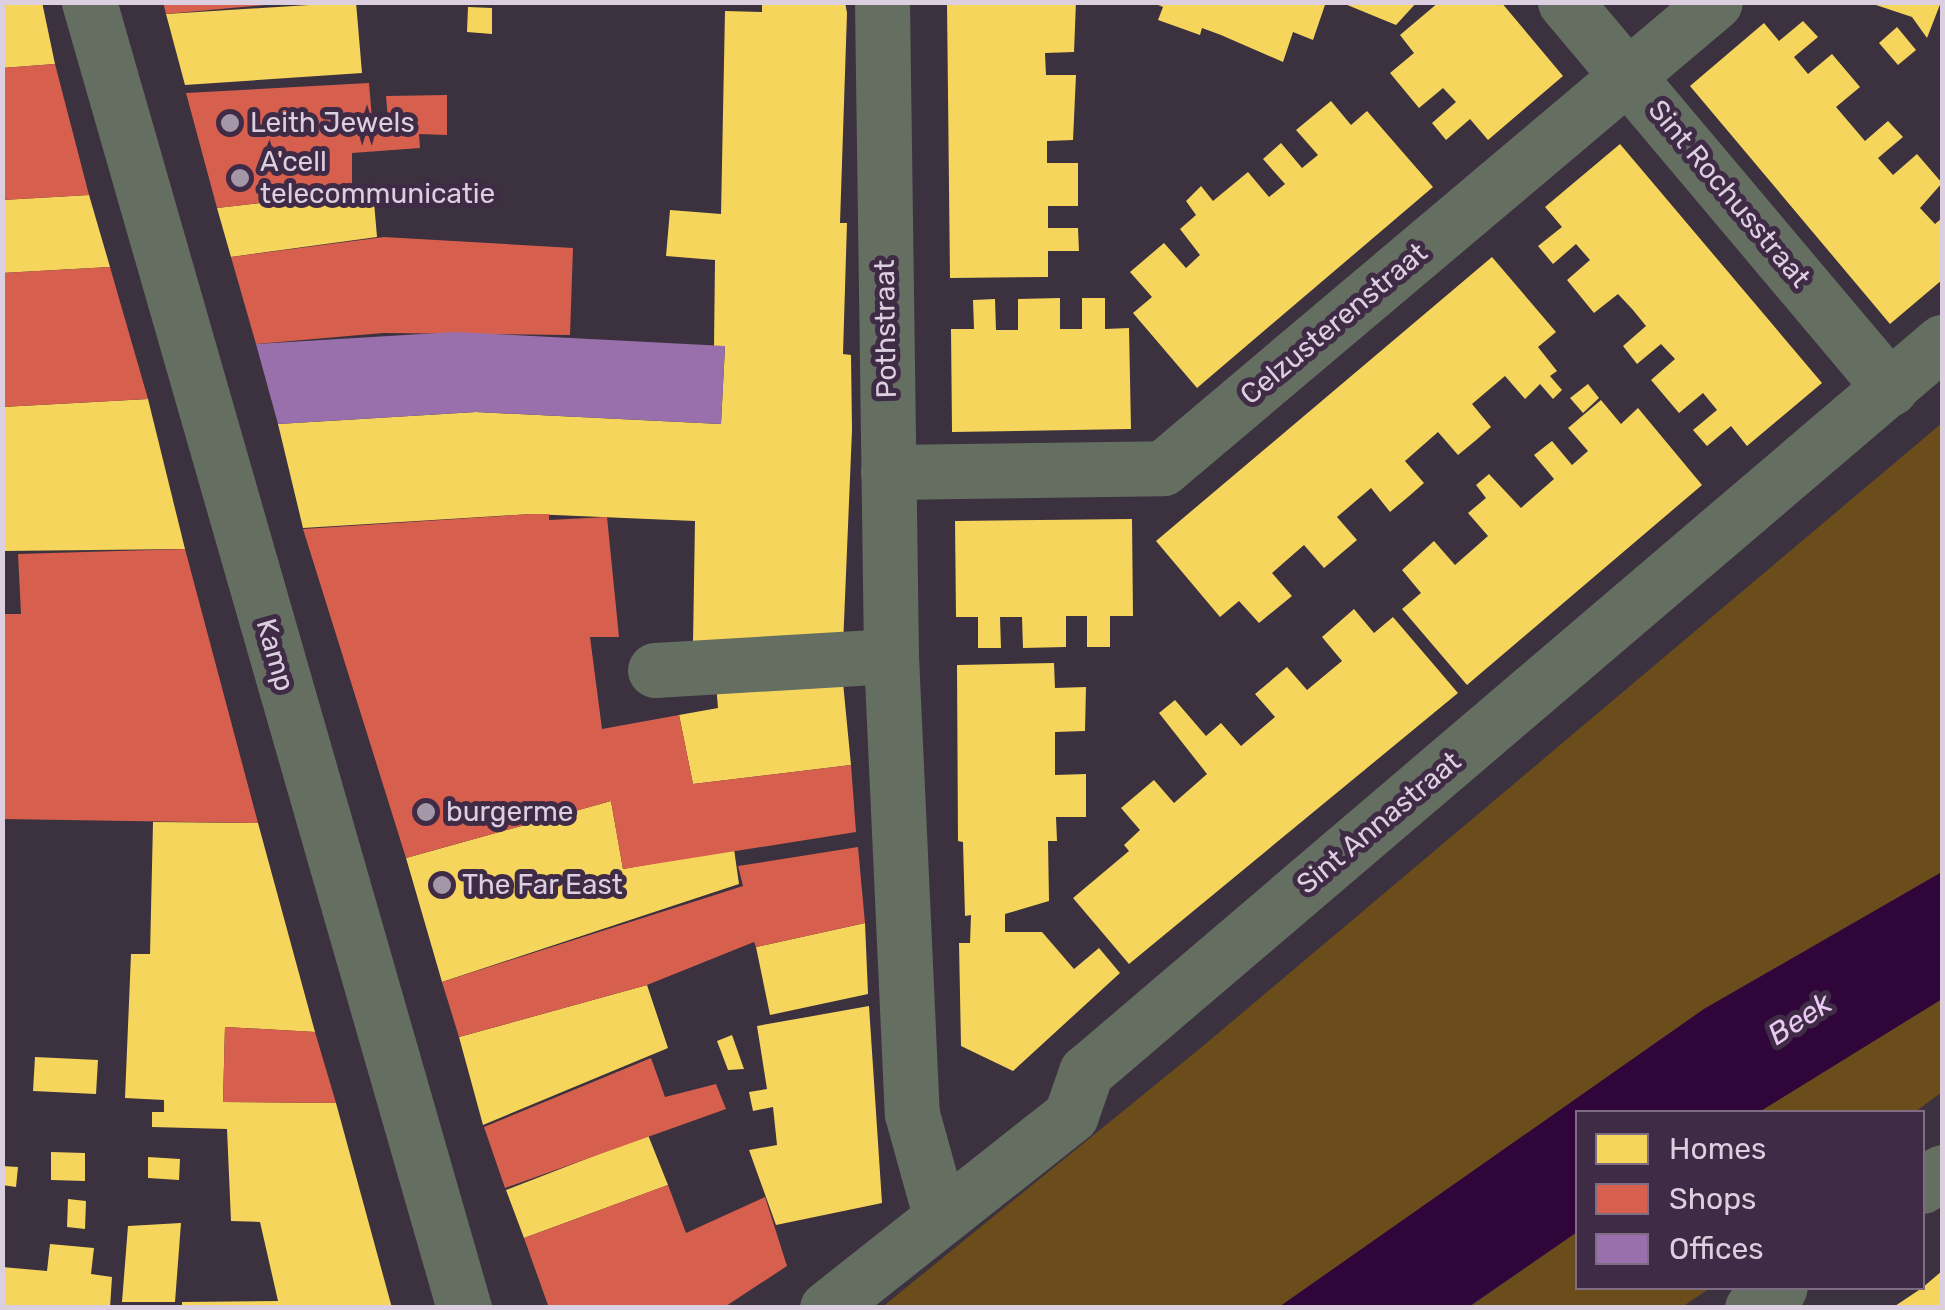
<!DOCTYPE html>
<style>
body{margin:0}
#map{position:relative;width:1945px;height:1310px;overflow:hidden;background:#3c313f;font-family:Rubik,sans-serif}
div>[style]{position:absolute}
[style*='--x']{left:calc(var(--x)*1px);top:calc(var(--y)*1px);width:calc(var(--w)*1px);rotate:calc(var(--a)*1deg)}
.green>*{inset:0;background:#6a4d1b}
.water>*{inset:0;background:#30063a}
.homes>*{inset:0;background:#f6d55c}
.shops>*{inset:0;background:#d6604d}
.offices>*{inset:0;background:#9970ab}
.minor>*{height:55px;margin:-27.5px;padding:0 27.5px;transform-origin:27.5px;border-radius:27.5px;background:#646e61}
.tertiary>*{height:55px;margin:-27.5px;padding:0 27.5px;transform-origin:27.5px;border-radius:27.5px;background:#646e61}
.dots>*{width:28px;height:28px;translate:-50% -50%;box-sizing:border-box;border:5px solid #3f2b45;border-radius:50%}
span{translate:-50% -50%;white-space:nowrap;text-align:center;line-height:1.15;-webkit-text-stroke:10px #3f2b45;paint-order:stroke}
.poi-label{font-size:28px;color:#dccfe0}
.left{translate:0 -50%;text-align:left}
.street-label{font-size:28px;color:#dccfe0}
.water-label{font-size:30px;color:#eacaf3;font-style:italic}
.frame{position:absolute;inset:0;border:5px solid #dccfe0;pointer-events:none}
.legend{position:absolute;left:1575px;top:1110px;width:350px;height:180px;box-sizing:border-box;background:#3f2b45;border:2px solid #7e6d83;margin:0;padding:12px 18px;list-style:none;font-size:30px;color:#dccfe0}
.legend li{display:flex;align-items:center;gap:20px;height:50px}
.legend b{width:50px;border:2px solid #7e6d83}
</style>
<div id="map">
<div class="green">
<i style="clip-path:polygon(1942px 423px,1942px 872px,1704px 1009px,1279px 1307px,881px 1308px,1203px 1046px)"></i>
<i style="clip-path:polygon(1942px 999px,1942px 1092px,1915px 1112px,1759px 1112px)"></i>
<i style="clip-path:polygon(1577px 1232px,1578px 1288px,1710px 1288px,1682px 1307px,1468px 1308px)"></i>
</div>
<div class="water">
<i style="clip-path:polygon(1942px 872px,1942px 999px,1759px 1112px,1578px 1112px,1577px 1232px,1468px 1307px,1279px 1307px,1704px 1009px)"></i>
</div>
<div class="homes">
<i style="clip-path:polygon(2px 2px,42px 2px,55px 64px,2px 68px)"></i>
<i style="clip-path:polygon(356px 2px,362px 73px,185px 85px,166px 14px)"></i>
<i style="clip-path:polygon(762px 2px,845px 2px,847px 13px,840px 223px,847px 223px,843px 354px,851px 355px,852px 430px,843px 646px,693px 643px,695px 521px,531px 514px,303px 528px,278px 424px,476px 412px,721px 424px,725px 346px,714px 346px,715px 260px,666px 256px,670px 210px,721px 214px,725px 11px,762px 12px)"></i>
<i style="clip-path:polygon(947px 2px,1076px 2px,1074px 52px,1045px 53px,1046px 75px,1076px 75px,1073px 140px,1047px 141px,1047px 163px,1078px 163px,1078px 206px,1048px 206px,1048px 228px,1078px 228px,1079px 251px,1048px 251px,1048px 277px,950px 278px)"></i>
<i style="clip-path:polygon(1151px 2px,1326px 2px,1313px 40px,1293px 32px,1283px 62px,1221px 35px,1202px 28px,1200px 35px,1158px 20px,1163px 7px)"></i>
<i style="clip-path:polygon(1340px 2px,1417px 2px,1396px 25px)"></i>
<i style="clip-path:polygon(1439px 2px,1501px 2px,1563px 76px,1488px 140px,1470px 119px,1446px 140px,1432px 123px,1456px 102px,1443px 88px,1419px 108px,1390px 73px,1414px 53px,1400px 35px)"></i>
<i style="clip-path:polygon(1941px 2px,1927px 38px,1912px 17px,1870px 3px)"></i>
<i style="clip-path:polygon(468px 7px,492px 8px,492px 34px,467px 32px)"></i>
<i style="clip-path:polygon(1803px 21px,1818px 37px,1794px 57px,1808px 74px,1832px 54px,1860px 87px,1836px 107px,1865px 141px,1888px 121px,1903px 137px,1878px 158px,1893px 175px,1917px 154px,1942px 183px,1920px 208px,1935px 224px,1942px 218px,1942px 280px,1890px 324px,1690px 86px,1764px 23px,1779px 41px)"></i>
<i style="clip-path:polygon(1897px 27px,1916px 50px,1898px 65px,1879px 43px)"></i>
<i style="clip-path:polygon(1331px 101px,1351px 125px,1367px 111px,1433px 187px,1197px 388px,1133px 313px,1152px 297px,1130px 272px,1164px 243px,1186px 268px,1200px 255px,1180px 229px,1196px 215px,1186px 201px,1201px 186px,1213px 201px,1248px 172px,1269px 197px,1285px 184px,1263px 159px,1281px 143px,1302px 168px,1318px 155px,1296px 130px)"></i>
<i style="clip-path:polygon(1620px 144px,1822px 383px,1747px 446px,1731px 426px,1707px 446px,1693px 430px,1717px 410px,1703px 393px,1679px 413px,1651px 380px,1675px 359px,1661px 344px,1637px 364px,1623px 346px,1646px 326px,1633px 310px,1618px 294px,1594px 313px,1567px 280px,1590px 260px,1576px 244px,1553px 264px,1538px 246px,1562px 227px,1545px 207px)"></i>
<i style="clip-path:polygon(373px 190px,377px 237px,231px 257px,217px 208px)"></i>
<i style="clip-path:polygon(89px 195px,110px 267px,2px 273px,2px 200px)"></i>
<i style="clip-path:polygon(1492px 257px,1556px 332px,1538px 347px,1557px 371px,1550px 376px,1562px 390px,1553px 399px,1540px 384px,1525px 399px,1505px 376px,1472px 404px,1491px 427px,1475px 441px,1458px 455px,1438px 432px,1405px 461px,1424px 483px,1408px 497px,1390px 512px,1371px 488px,1337px 517px,1357px 540px,1324px 568px,1304px 545px,1272px 573px,1292px 596px,1259px 623px,1239px 601px,1220px 617px,1156px 541px)"></i>
<i style="clip-path:polygon(1060px 298px,1060px 329px,1082px 329px,1082px 298px,1105px 298px,1105px 329px,1129px 328px,1131px 429px,952px 432px,951px 329px,974px 329px,973px 300px,995px 299px,996px 330px,1018px 330px,1018px 299px)"></i>
<i style="clip-path:polygon(1588px 384px,1599px 398px,1583px 413px,1570px 398px)"></i>
<i style="clip-path:polygon(148px 399px,185px 549px,2px 551px,2px 407px)"></i>
<i style="clip-path:polygon(1601px 400px,1621px 424px,1638px 408px,1702px 485px,1467px 685px,1402px 609px,1421px 593px,1402px 570px,1434px 541px,1455px 565px,1488px 536px,1468px 513px,1486px 498px,1476px 485px,1489px 474px,1521px 508px,1554px 479px,1534px 455px,1552px 441px,1572px 465px,1588px 451px,1568px 428px)"></i>
<i style="clip-path:polygon(1132px 519px,1133px 616px,1110px 616px,1110px 647px,1087px 647px,1087px 616px,1066px 616px,1066px 647px,1023px 648px,1022px 617px,1000px 617px,1001px 648px,978px 648px,978px 617px,956px 617px,955px 521px)"></i>
<i style="clip-path:polygon(1354px 609px,1374px 633px,1393px 617px,1458px 693px,1129px 964px,1073px 898px,1129px 851px,1124px 845px,1140px 830px,1121px 808px,1154px 780px,1174px 803px,1207px 774px,1159px 713px,1175px 700px,1206px 736px,1221px 723px,1241px 746px,1275px 717px,1255px 694px,1287px 667px,1307px 690px,1342px 661px,1322px 637px)"></i>
<i style="clip-path:polygon(1054px 663px,1055px 688px,1086px 687px,1085px 731px,1055px 732px,1055px 775px,1086px 774px,1086px 817px,1056px 817px,1057px 841px,1048px 841px,1049px 901px,1005px 914px,1005px 932px,1042px 932px,1074px 969px,1099px 948px,1120px 973px,1013px 1071px,961px 1046px,959px 943px,970px 943px,971px 915px,965px 916px,963px 842px,958px 841px,957px 665px)"></i>
<i style="clip-path:polygon(842px 672px,851px 765px,693px 784px,679px 715px,718px 708px,716px 684px)"></i>
<i style="clip-path:polygon(611px 801px,623px 869px,734px 849px,739px 884px,442px 982px,406px 858px)"></i>
<i style="clip-path:polygon(153px 822px,258px 823px,315px 1032px,225px 1027px,223px 1102px,336px 1103px,392px 1308px,182px 1308px,182px 1302px,278px 1301px,260px 1222px,231px 1221px,227px 1129px,152px 1127px,152px 1112px,164px 1112px,164px 1100px,125px 1098px,131px 954px,150px 954px)"></i>
<i style="clip-path:polygon(865px 923px,868px 994px,770px 1015px,756px 947px)"></i>
<i style="clip-path:polygon(647px 985px,668px 1048px,483px 1125px,459px 1037px)"></i>
<i style="clip-path:polygon(869px 1006px,882px 1203px,776px 1225px,749px 1150px,777px 1145px,773px 1107px,753px 1111px,749px 1092px,767px 1089px,757px 1026px)"></i>
<i style="clip-path:polygon(732px 1035px,744px 1069px,728px 1070px,717px 1041px)"></i>
<i style="clip-path:polygon(35px 1057px,98px 1060px,96px 1094px,33px 1091px)"></i>
<i style="clip-path:polygon(648px 1135px,668px 1185px,524px 1238px,506px 1190px)"></i>
<i style="clip-path:polygon(51px 1152px,85px 1153px,85px 1181px,51px 1180px)"></i>
<i style="clip-path:polygon(148px 1157px,180px 1159px,179px 1180px,148px 1178px)"></i>
<i style="clip-path:polygon(2px 1166px,18px 1167px,16px 1187px,2px 1185px)"></i>
<i style="clip-path:polygon(68px 1199px,86px 1201px,85px 1229px,67px 1227px)"></i>
<i style="clip-path:polygon(181px 1223px,175px 1302px,122px 1302px,128px 1226px)"></i>
<i style="clip-path:polygon(50px 1244px,94px 1248px,91px 1274px,112px 1277px,110px 1308px,2px 1308px,2px 1267px,47px 1271px)"></i>
<i style="clip-path:polygon(1942px 1271px,1942px 1308px,1892px 1308px,1922px 1288px)"></i>
</div>
<div class="shops">
<i style="clip-path:polygon(163px 2px,265px 2px,265px 5px,166px 14px)"></i>
<i style="clip-path:polygon(55px 64px,89px 195px,2px 200px,2px 68px)"></i>
<i style="clip-path:polygon(369px 83px,372px 119px,388px 119px,386px 96px,447px 95px,447px 135px,419px 134px,420px 148px,352px 153px,352px 192px,217px 208px,186px 93px)"></i>
<i style="clip-path:polygon(384px 237px,573px 248px,570px 335px,383px 333px,256px 344px,231px 257px)"></i>
<i style="clip-path:polygon(110px 267px,148px 399px,2px 407px,2px 273px)"></i>
<i style="clip-path:polygon(531px 514px,549px 514px,549px 520px,607px 517px,619px 637px,590px 637px,602px 729px,679px 715px,693px 784px,851px 765px,856px 832px,623px 869px,611px 801px,406px 858px,303px 529px)"></i>
<i style="clip-path:polygon(185px 549px,258px 823px,2px 819px,2px 614px,21px 614px,18px 554px)"></i>
<i style="clip-path:polygon(858px 847px,865px 923px,756px 947px,754px 942px,647px 985px,459px 1037px,442px 982px,743px 886px,738px 866px)"></i>
<i style="clip-path:polygon(225px 1027px,315px 1032px,336px 1103px,223px 1102px)"></i>
<i style="clip-path:polygon(651px 1058px,665px 1097px,716px 1084px,726px 1109px,505px 1188px,484px 1127px)"></i>
<i style="clip-path:polygon(668px 1185px,686px 1233px,765px 1197px,787px 1266px,723px 1308px,549px 1308px,524px 1238px)"></i>
</div>
<div class="offices">
<i style="clip-path:polygon(455px 332px,725px 346px,721px 424px,476px 412px,278px 424px,256px 344px)"></i>
</div>
<div class="minor">
<i style="--x:89;--y:2;--w:1359;--a:73.98"></i>
<i style="--x:882;--y:2;--w:654;--a:89.21"></i>
<i style="--x:891;--y:656;--w:458;--a:87.4"></i>
<i style="--x:912;--y:1114;--w:105;--a:74.5"></i>
<i style="--x:1565;--y:2;--w:505;--a:49.9"></i>
<i style="--x:888;--y:472;--w:275;--a:-0.8"></i>
<i style="--x:1163;--y:468;--w:722;--a:-40.17"></i>
<i style="--x:655;--y:670;--w:236;--a:-3.4"></i>
<i style="--x:827;--y:1308;--w:311;--a:-38.3"></i>
<i style="--x:1071;--y:1115;--w:46;--a:-70.8"></i>
<i style="--x:1086;--y:1072;--w:1125;--a:-40.46"></i>
</div>
<div class="tertiary">
<i style="--x:1922;--y:1186;--w:24;--a:-35"></i>
<i style="--x:1752;--y:1308;--w:34;--a:-36"></i>
</div>
<div class="dots">
<i style="left:230px;top:123px;background:#a498a8"></i>
<i style="left:240px;top:178px;background:#a498a8"></i>
<i style="left:426px;top:812px;background:#a498a8"></i>
<i style="left:442px;top:885px;background:#a498a8"></i>
</div>
<div class="poi-label">
<span class="left" style="left:250px;top:123px">Leith Jewels</span>
<span class="left" style="left:260px;top:178px">A'cell<br>telecommunicatie</span>
<span class="left" style="left:446px;top:812px">burgerme</span>
<span class="left" style="left:462px;top:885px">The Far East</span>
</div>
<div class="street-label">
<span style="left:1729px;top:194px;rotate:50deg">Sint Rochusstraat</span>
<span style="left:1334px;top:324px;rotate:-40deg">Celzusterenstraat</span>
<span style="left:886px;top:329px;rotate:-91deg">Pothstraat</span>
<span style="left:275px;top:655px;rotate:74deg">Kamp</span>
<span style="left:1379px;top:823px;rotate:-40deg">Sint Annastraat</span>
</div>
<div class="water-label">
<span style="left:1800px;top:1019px;rotate:-33deg">Beek</span>
</div>
<div class="frame"></div>
<ul class="legend">
<li><b style="height:28px;background:#f6d55c"></b>Homes</li>
<li><b style="height:28px;background:#d6604d"></b>Shops</li>
<li><b style="height:28px;background:#9970ab"></b>Offices</li>
</ul>
</div>
